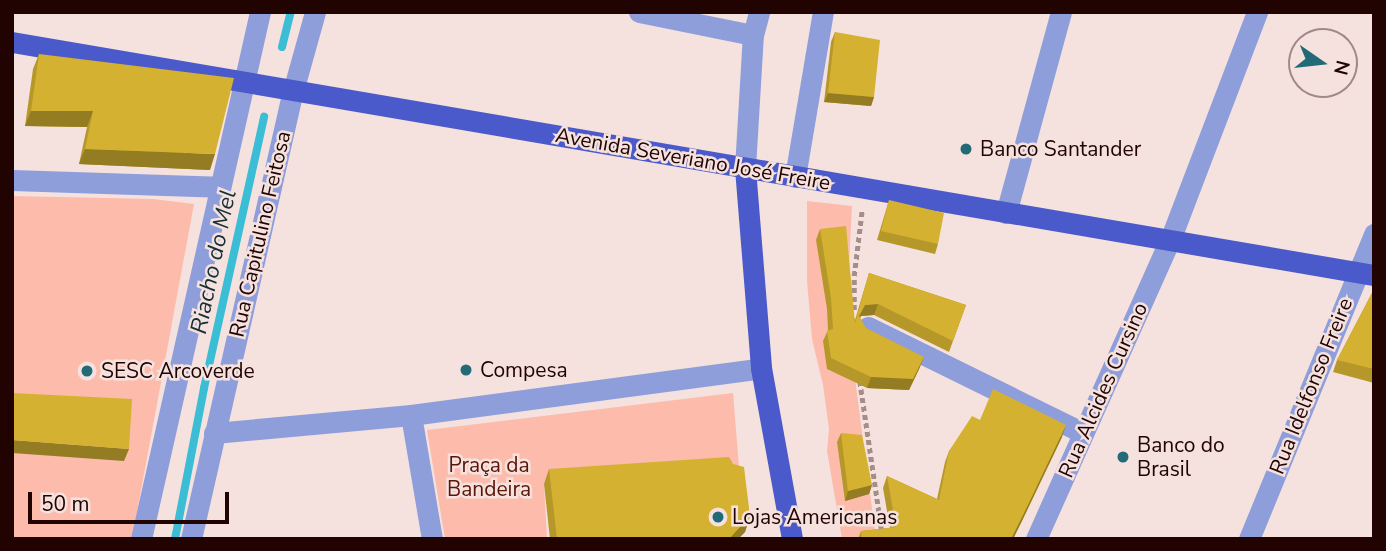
<!DOCTYPE html>
<meta charset="utf-8">
<style>
body{margin:0}
#map{position:relative;width:1386px;height:551px;overflow:hidden;background:#f5e2de;font-family:"Nunito Sans",sans-serif}
div>[style]{position:absolute}
[style*='--x']{left:calc(var(--x)*1px);top:calc(var(--y)*1px);width:calc(var(--w)*1px);rotate:calc(var(--a)*1deg)}
.green>*{inset:0;background:#fdbbac}
.stream>*{height:8px;margin:-4px;padding:0 4px;transform-origin:4px;border-radius:4px;background:#3abdd5}
.path>*{height:4.5px;margin-top:-2.25px;transform-origin:0;background:repeating-linear-gradient(90deg,#a58e8a 0 5px,transparent 0 8.5px)}
.minor>*{height:21px;margin:-10.5px;padding:0 10.5px;transform-origin:10.5px;border-radius:10.5px;background:#8e9edb}
.major>*{height:21px;margin:-10.5px;padding:0 10.5px;transform-origin:10.5px;border-radius:10.5px;background:#4a5aca}
.wall>*{inset:0;background:#b6982a}
.shaded-wall>*{inset:0;background:#947c22}
.building>*{inset:0;background:#d4b131}
.dots>*{width:19px;height:19px;translate:-50% -50%;box-sizing:border-box;border:4px solid #f5e2de;border-radius:50%}
span{translate:-50% -50%;white-space:nowrap;text-align:center;line-height:1.15;-webkit-text-stroke:5px #f5e2de;paint-order:stroke}
.poi-label{font-size:21px;color:#210401}
.left{translate:0 -50%;text-align:left}
.street-label{font-size:21px;color:#210401}
.park-label{font-size:21px;color:#5b1508}
.water-label{font-size:23px;color:#153035;font-style:italic}
.frame{position:absolute;inset:0;border:14px solid #210401;pointer-events:none}
.north{position:absolute;left:1288px;top:28px;width:70px;height:70px;box-sizing:border-box;background:#f5e2de;border:2px solid #a08986;border-radius:50%;rotate:104deg;font-size:19px;font-weight:700;line-height:28px;text-align:center;color:#210401}
.north::after{content:'';display:block;margin:auto;width:24px;height:32px;background:#226a77;clip-path:polygon(50% 0,100% 100%,50% 72%,0 100%)}
.scale{position:absolute;left:28px;top:492px;width:201px;height:32px;box-sizing:border-box;border:4px solid #210401;border-top:0;padding-left:9px;font-size:21px;line-height:24px;white-space:nowrap;color:#210401;-webkit-text-stroke:5px #f5e2de;paint-order:stroke}
</style>
<div id="map">
<div class="green">
<i style="clip-path:polygon(12px 196px,153px 199px,194px 204px,132px 539px,12px 539px)"></i>
<i style="clip-path:polygon(807px 201px,852px 206px,848px 286px,850px 340px,876px 539px,842px 539px,827px 451px,829px 429px,823px 385px,812px 339px,807px 281px)"></i>
<i style="clip-path:polygon(733px 393px,739px 467px,544px 484px,547px 539px,445px 539px,427px 430px)"></i>
</div>
<div class="stream">
<i style="--x:282;--y:47;--w:36;--a:-76"></i>
<i style="--x:175;--y:539;--w:154;--a:-79.1"></i>
<i style="--x:204;--y:388;--w:278;--a:-77.5"></i>
</div>
<div class="path">
<i style="--x:854;--y:310;--w:34;--a:-90"></i>
<i style="--x:854;--y:276;--w:66;--a:-83.1"></i>
<i style="--x:860;--y:381;--w:160;--a:81.7"></i>
</div>
<div class="minor">
<i style="--x:639;--y:12;--w:116;--a:11.4"></i>
<i style="--x:745;--y:168;--w:133;--a:-86.6"></i>
<i style="--x:753;--y:35;--w:24;--a:-75"></i>
<i style="--x:795;--y:177;--w:167;--a:-80.4"></i>
<i style="--x:12;--y:180;--w:206;--a:1.9"></i>
<i style="--x:1006;--y:213;--w:208;--a:-74.7"></i>
<i style="--x:868;--y:327;--w:240;--a:26.2"></i>
<i style="--x:411;--y:415;--w:126;--a:80.4"></i>
<i style="--x:214;--y:433;--w:198;--a:-5.2"></i>
<i style="--x:411;--y:415;--w:353;--a:-7.6"></i>
<i style="--x:141;--y:539;--w:540;--a:-77.28"></i>
<i style="--x:191;--y:539;--w:459;--a:-77.2"></i>
<i style="--x:293;--y:91;--w:82;--a:-74.4"></i>
<i style="--x:1036;--y:539;--w:328;--a:-65.9"></i>
<i style="--x:1170;--y:240;--w:244;--a:-69.1"></i>
<i style="--x:1249;--y:539;--w:330;--a:-67.7"></i>
</div>
<div class="major">
<i style="--x:12;--y:42;--w:1382;--a:9.71"></i>
<i style="--x:745;--y:168;--w:201;--a:85.4"></i>
<i style="--x:761;--y:368;--w:174;--a:79.7"></i>
</div>
<div class="wall">
<i style="clip-path:polygon(835px 32px,874px 97px,871px 106px,824px 102px,831px 42px)"></i>
<i style="clip-path:polygon(39px 54px,210px 170px,79px 164px,87px 127px,25px 126px,33px 69px)"></i>
<i style="clip-path:polygon(889px 200px,938px 244px,935px 254px,877px 240px)"></i>
<i style="clip-path:polygon(820px 229px,855px 320px,869px 273px,966px 305px,949px 352px,874px 315px,861px 316px,860px 318px,866px 328px,920px 367px,909px 390px,867px 388px,827px 369px,823px 341px,828px 330px,827px 309px,816px 240px)"></i>
<i style="clip-path:polygon(1374px 289px,1374px 383px,1333px 372px,1337px 360px)"></i>
<i style="clip-path:polygon(980px 420px,1062px 437px,1013px 539px,858px 539px,861px 531px,890px 528px,883px 488px,887px 476px,937px 499px,945px 462px,949px 451px)"></i>
<i style="clip-path:polygon(841px 433px,872px 485px,869px 494px,845px 501px,837px 442px)"></i>
<i style="clip-path:polygon(549px 469px,750px 516px,745px 532px,738px 539px,550px 539px,544px 484px)"></i>
</div>
<div class="shaded-wall">
<i style="clip-path:polygon(828px 93px,874px 97px,871px 106px,824px 102px)"></i>
<i style="clip-path:polygon(31px 111px,93px 111px,87px 127px,25px 126px)"></i>
<i style="clip-path:polygon(85px 149px,215px 154px,210px 170px,79px 164px)"></i>
<i style="clip-path:polygon(878px 304px,874px 315px,861px 316px,855px 327px,859px 316px,865px 305px)"></i>
<i style="clip-path:polygon(924px 357px,920px 367px,909px 390px,867px 388px,871px 377px)"></i>
<i style="clip-path:polygon(1066px 425px,1062px 437px,1022px 521px,1013px 539px,1011px 539px)"></i>
<i style="clip-path:polygon(12px 440px,129px 449px,124px 461px,12px 453px)"></i>
<i style="clip-path:polygon(872px 485px,869px 494px,845px 501px,848px 491px)"></i>
<i style="clip-path:polygon(750px 516px,745px 532px,738px 539px,722px 539px)"></i>
</div>
<div class="building">
<i style="clip-path:polygon(835px 32px,880px 40px,874px 97px,828px 93px)"></i>
<i style="clip-path:polygon(39px 54px,234px 78px,215px 154px,85px 149px,93px 111px,31px 111px)"></i>
<i style="clip-path:polygon(889px 200px,944px 213px,938px 244px,881px 231px)"></i>
<i style="clip-path:polygon(846px 226px,855px 323px,869px 273px,966px 305px,953px 341px,878px 304px,865px 305px,859px 316px,866px 328px,924px 357px,913px 379px,871px 377px,831px 358px,827px 331px,833px 329px,831px 298px,820px 229px)"></i>
<i style="clip-path:polygon(1374px 289px,1374px 369px,1337px 360px)"></i>
<i style="clip-path:polygon(993px 389px,1066px 425px,1026px 509px,1011px 539px,862px 539px,861px 531px,896px 527px,887px 476px,939px 500px,949px 451px,972px 416px,980px 420px)"></i>
<i style="clip-path:polygon(12px 393px,132px 399px,129px 449px,12px 440px)"></i>
<i style="clip-path:polygon(841px 433px,862px 435px,872px 485px,848px 491px)"></i>
<i style="clip-path:polygon(729px 457px,733px 464px,744px 467px,750px 516px,730px 538px,557px 539px,549px 469px)"></i>
</div>
<div class="dots">
<i style="left:966px;top:149px;background:#226a77"></i>
<i style="left:466px;top:370px;background:#226a77"></i>
<i style="left:87px;top:371px;background:#226a77"></i>
<i style="left:1123px;top:457px;background:#226a77"></i>
<i style="left:718px;top:517px;background:#226a77"></i>
</div>
<div class="poi-label">
<span class="left" style="left:980px;top:149px">Banco Santander</span>
<span class="left" style="left:480px;top:370px">Compesa</span>
<span class="left" style="left:101px;top:371px">SESC Arcoverde</span>
<span class="left" style="left:1137px;top:457px">Banco do<br>Brasil</span>
<span class="left" style="left:732px;top:517px">Lojas Americanas</span>
</div>
<div class="street-label">
<span style="left:693px;top:159px;rotate:10deg">Avenida Severiano José Freire</span>
<span style="left:260px;top:234px;rotate:-77deg">Rua Capitulino Feitosa</span>
<span style="left:1311px;top:386px;rotate:-68deg">Rua Idelfonso Freire</span>
<span style="left:1103px;top:390px;rotate:-66deg">Rua Alcides Cursino</span>
</div>
<div class="park-label">
<span style="left:489px;top:477px">Praça da<br>Bandeira</span>
</div>
<div class="water-label">
<span style="left:214px;top:262px;rotate:-78deg">Riacho do Mel</span>
</div>
<div class="frame"></div>
<div class="north">N</div>
<div class="scale">50 m</div>
</div>
